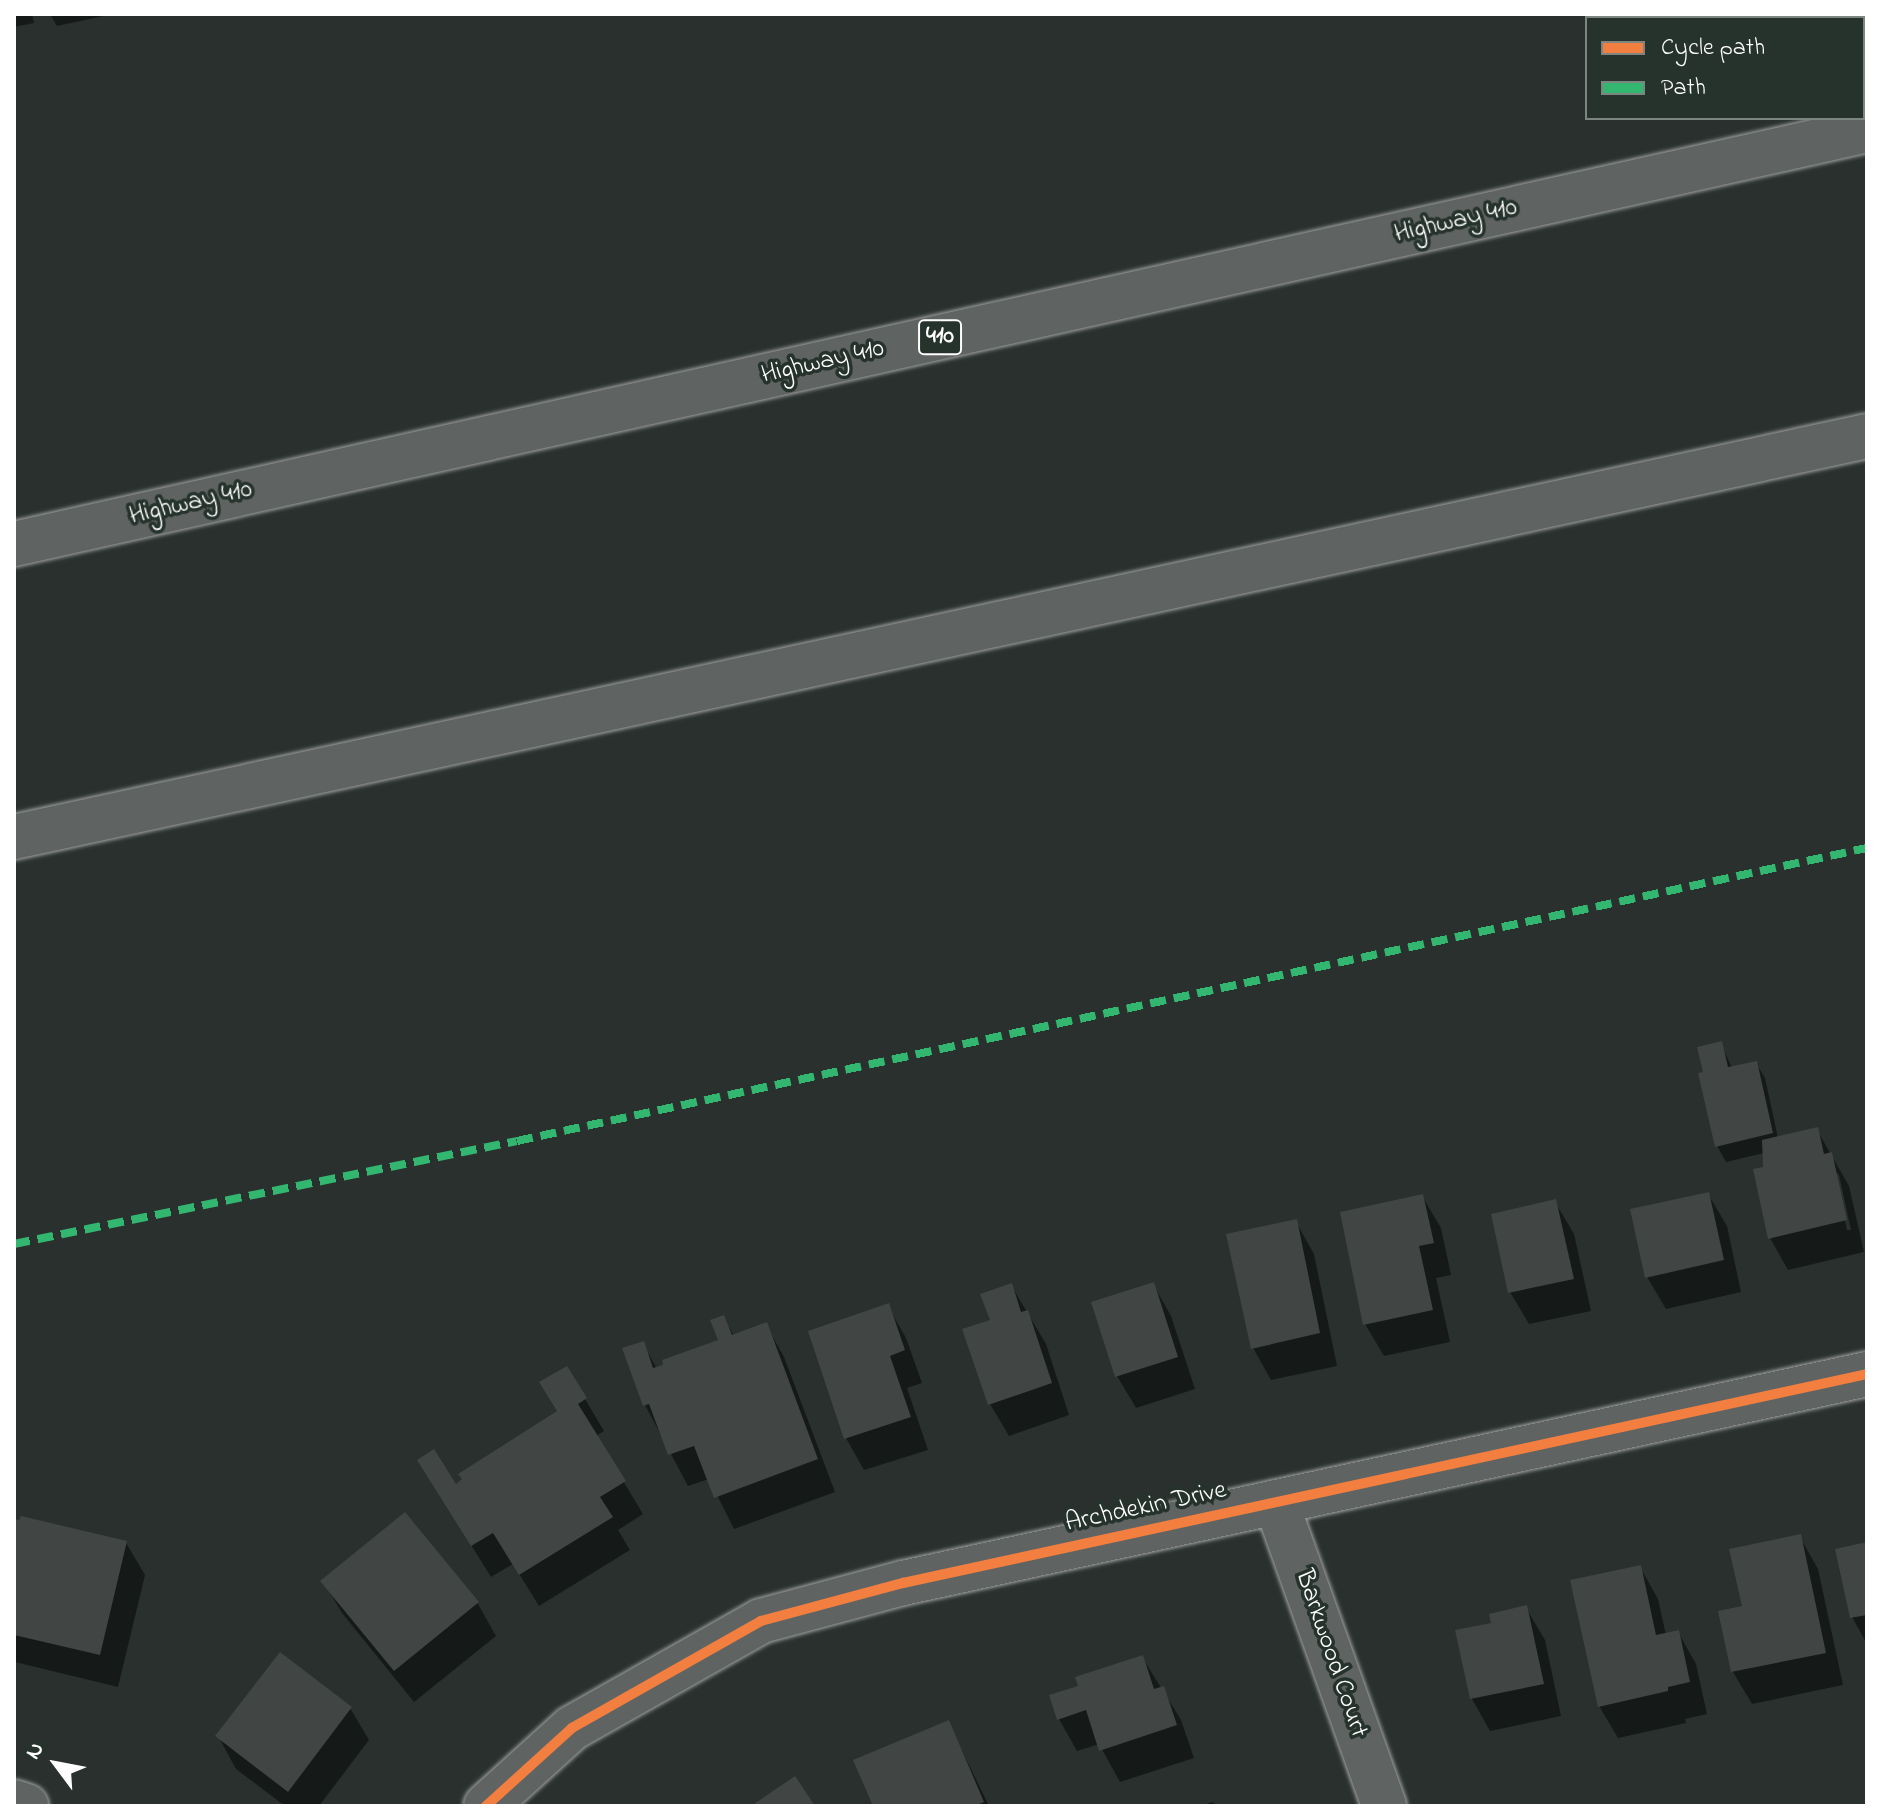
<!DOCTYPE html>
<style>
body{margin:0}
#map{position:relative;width:1881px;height:1820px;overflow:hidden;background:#29302d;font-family:"Indie Flower",sans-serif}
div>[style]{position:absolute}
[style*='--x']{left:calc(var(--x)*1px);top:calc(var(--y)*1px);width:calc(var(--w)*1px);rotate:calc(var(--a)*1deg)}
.shadow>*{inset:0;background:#0007}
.building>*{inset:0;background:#414644}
.roads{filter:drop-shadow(0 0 2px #9fa2a0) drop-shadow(0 0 2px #9fa2a0)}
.street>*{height:44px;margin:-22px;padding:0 22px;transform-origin:22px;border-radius:22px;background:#5f6362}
.highway>*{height:44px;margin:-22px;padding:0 22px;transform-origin:22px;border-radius:22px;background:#5f6362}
.quiet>*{height:8px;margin-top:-4px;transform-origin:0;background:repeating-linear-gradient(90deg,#33b770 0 16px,transparent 0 24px)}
.cycleway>*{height:10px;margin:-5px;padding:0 5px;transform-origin:5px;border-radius:5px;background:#f27e40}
span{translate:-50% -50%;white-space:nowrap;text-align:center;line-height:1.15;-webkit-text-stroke:7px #26332d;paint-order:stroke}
.shield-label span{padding:2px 6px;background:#26332d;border:2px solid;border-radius:6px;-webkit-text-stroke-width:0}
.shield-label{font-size:24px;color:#fff;font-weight:700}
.street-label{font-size:26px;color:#fff}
.frame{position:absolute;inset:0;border:16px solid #fff;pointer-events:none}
.legend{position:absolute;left:1585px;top:16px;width:280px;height:104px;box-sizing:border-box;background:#26332d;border:2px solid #7d8581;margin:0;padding:10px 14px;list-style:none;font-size:24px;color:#fff}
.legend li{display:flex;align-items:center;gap:16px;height:40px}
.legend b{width:40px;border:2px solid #7d8581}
.north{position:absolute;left:16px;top:1724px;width:80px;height:80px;-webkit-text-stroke:6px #26332d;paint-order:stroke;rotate:302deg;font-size:22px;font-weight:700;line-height:32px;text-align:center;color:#fff}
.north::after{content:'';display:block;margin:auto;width:28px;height:36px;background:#fff;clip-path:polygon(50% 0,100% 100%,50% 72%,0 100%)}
</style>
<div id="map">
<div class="shadow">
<i style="clip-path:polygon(14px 14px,32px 14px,34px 23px,14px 27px)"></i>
<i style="clip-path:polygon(50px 14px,113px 14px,57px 26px)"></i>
<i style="clip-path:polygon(evenodd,1721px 1044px,1732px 1068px,1756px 1063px,1765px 1078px,1778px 1138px,1817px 1130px,1849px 1186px,1864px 1252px,1788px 1270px,1770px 1238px,1764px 1153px,1726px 1162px,1717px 1146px,1705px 1073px,1721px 1044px,1834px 1170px,1839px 1175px,1851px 1230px,1847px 1230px,1834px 1170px)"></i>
<i style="clip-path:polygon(1708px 1194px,1727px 1226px,1741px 1292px,1666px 1309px,1647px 1277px)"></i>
<i style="clip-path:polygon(1422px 1196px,1441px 1228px,1451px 1275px,1436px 1278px,1450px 1342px,1384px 1356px,1365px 1324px)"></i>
<i style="clip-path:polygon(1555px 1202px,1574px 1234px,1591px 1311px,1529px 1324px,1510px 1292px)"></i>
<i style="clip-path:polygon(1296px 1222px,1314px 1254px,1337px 1366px,1271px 1380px,1253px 1348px)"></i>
<i style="clip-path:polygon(1153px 1284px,1171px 1316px,1195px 1389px,1136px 1408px,1117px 1376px)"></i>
<i style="clip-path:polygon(1011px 1285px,1046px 1344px,1069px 1415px,1009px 1436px,990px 1404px,964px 1330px,992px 1321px)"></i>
<i style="clip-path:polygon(888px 1306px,906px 1338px,922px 1383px,907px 1388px,928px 1450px,864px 1470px,846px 1438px)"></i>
<i style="clip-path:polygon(724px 1318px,734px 1336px,766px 1325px,784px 1357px,835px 1492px,734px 1529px,709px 1479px,688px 1486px,645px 1405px,643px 1344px,657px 1369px,720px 1341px)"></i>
<i style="clip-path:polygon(585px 1399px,604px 1431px,596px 1436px,643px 1514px,618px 1530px,630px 1550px,539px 1606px,513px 1564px,491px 1577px,438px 1492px,455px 1486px)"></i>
<i style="clip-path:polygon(404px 1514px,478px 1604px,496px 1636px,414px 1702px,342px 1613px,323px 1581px)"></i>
<i style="clip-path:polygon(14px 1521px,126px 1543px,145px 1575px,118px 1687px,15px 1662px)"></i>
<i style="clip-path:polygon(1800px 1537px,1818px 1569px,1843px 1685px,1752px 1704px,1733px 1672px,1721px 1613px,1744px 1608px)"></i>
<i style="clip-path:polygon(1867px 1544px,1867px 1644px,1852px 1617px)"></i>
<i style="clip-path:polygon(1640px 1567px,1658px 1599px,1666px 1635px,1678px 1632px,1696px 1664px,1707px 1714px,1685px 1719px,1686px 1723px,1618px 1738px,1599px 1706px)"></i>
<i style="clip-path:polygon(1526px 1608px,1545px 1640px,1561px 1716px,1490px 1731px,1472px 1699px,1457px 1632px,1493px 1625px)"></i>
<i style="clip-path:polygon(1142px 1657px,1181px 1720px,1194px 1758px,1120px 1782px,1099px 1744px,1077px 1751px,1059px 1719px,1080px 1687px)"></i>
<i style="clip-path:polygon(350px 1708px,369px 1740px,319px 1806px,285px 1806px,236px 1769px,218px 1736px)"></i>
<i style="clip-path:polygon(948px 1722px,989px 1806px,875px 1806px)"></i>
<i style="clip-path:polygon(1213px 1802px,1215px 1806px,1200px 1806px)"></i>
</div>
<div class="building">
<i style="clip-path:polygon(1722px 1041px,1728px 1067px,1757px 1061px,1773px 1133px,1715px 1147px,1698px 1073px,1703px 1072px,1697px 1047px)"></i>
<i style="clip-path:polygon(1818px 1127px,1824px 1154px,1832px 1152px,1847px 1220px,1768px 1239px,1753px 1169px,1763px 1167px,1762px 1140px)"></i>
<i style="clip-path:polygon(1709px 1192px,1724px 1260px,1645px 1278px,1630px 1209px)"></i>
<i style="clip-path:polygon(1423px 1194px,1434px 1243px,1419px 1246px,1433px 1310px,1363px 1325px,1340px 1212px)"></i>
<i style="clip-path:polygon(1556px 1199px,1574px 1279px,1508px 1293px,1491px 1214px)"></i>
<i style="clip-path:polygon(1297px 1219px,1320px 1333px,1251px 1349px,1226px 1234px)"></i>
<i style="clip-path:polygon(1154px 1282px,1178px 1357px,1115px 1377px,1091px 1302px)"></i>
<i style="clip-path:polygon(1012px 1283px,1021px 1312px,1028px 1310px,1052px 1383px,988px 1405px,962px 1329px,990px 1320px,980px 1294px)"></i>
<i style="clip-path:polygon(889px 1303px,905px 1350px,890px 1356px,911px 1417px,844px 1439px,808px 1331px)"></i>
<i style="clip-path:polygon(724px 1315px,732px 1335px,767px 1322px,818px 1459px,714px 1498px,694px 1446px,668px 1455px,649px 1404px,643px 1406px,622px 1348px,644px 1341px,653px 1368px,663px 1365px,662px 1360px,718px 1340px,710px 1320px)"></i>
<i style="clip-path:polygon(567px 1366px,587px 1398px,578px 1404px,626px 1481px,600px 1497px,613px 1517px,519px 1575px,493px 1533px,471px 1546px,417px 1460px,434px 1449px,456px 1484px,462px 1479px,458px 1474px,557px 1411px,539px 1382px)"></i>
<i style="clip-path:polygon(405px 1512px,479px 1602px,394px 1671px,320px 1581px)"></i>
<i style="clip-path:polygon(21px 1516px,127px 1541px,100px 1655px,14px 1635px,14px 1519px,19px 1520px)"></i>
<i style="clip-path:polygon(1801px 1534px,1826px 1653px,1731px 1672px,1718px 1611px,1742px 1606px,1729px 1549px)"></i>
<i style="clip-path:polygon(1867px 1542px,1867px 1615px,1850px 1618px,1835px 1549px)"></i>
<i style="clip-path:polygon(1641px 1565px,1656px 1635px,1679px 1630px,1690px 1682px,1668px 1687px,1668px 1691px,1598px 1707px,1570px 1580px)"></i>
<i style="clip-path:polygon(1527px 1605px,1544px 1684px,1470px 1699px,1455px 1630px,1491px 1623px,1489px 1614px)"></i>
<i style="clip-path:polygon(280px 1652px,352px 1707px,288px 1792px,215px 1736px)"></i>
<i style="clip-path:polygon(1143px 1655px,1154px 1689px,1164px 1686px,1177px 1725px,1099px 1751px,1086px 1710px,1057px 1720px,1049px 1695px,1078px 1686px,1075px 1677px)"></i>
<i style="clip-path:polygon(949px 1720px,984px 1802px,974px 1806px,873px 1806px,853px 1760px)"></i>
<i style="clip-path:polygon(795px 1776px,815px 1806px,751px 1806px)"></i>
</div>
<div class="roads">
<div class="street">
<i style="--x:1276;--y:1502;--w:323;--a:70.4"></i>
<i style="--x:14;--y:1802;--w:13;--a:18"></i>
<i style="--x:486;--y:1806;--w:116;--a:-42.2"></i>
<i style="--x:572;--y:1728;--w:217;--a:-29.5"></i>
<i style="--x:761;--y:1621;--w:147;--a:-15"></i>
<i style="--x:903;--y:1583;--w:986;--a:-12.23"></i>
</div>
<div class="highway">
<i style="--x:14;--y:544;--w:1899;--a:-12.59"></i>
<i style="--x:14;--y:837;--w:1896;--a:-12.21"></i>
</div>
</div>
<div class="quiet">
<i style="--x:14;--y:1244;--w:513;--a:-11.57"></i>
<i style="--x:517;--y:1141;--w:1381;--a:-12.25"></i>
</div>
<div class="cycleway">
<i style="--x:486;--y:1806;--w:116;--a:-42.2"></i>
<i style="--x:572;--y:1728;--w:217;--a:-29.5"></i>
<i style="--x:761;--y:1621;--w:147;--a:-15"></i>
<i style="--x:903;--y:1583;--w:986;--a:-12.23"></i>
</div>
<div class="shield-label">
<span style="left:940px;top:337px">410</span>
</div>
<div class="street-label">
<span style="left:1456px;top:222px;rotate:-13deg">Highway 410</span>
<span style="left:823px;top:363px;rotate:-13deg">Highway 410</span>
<span style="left:191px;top:504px;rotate:-13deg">Highway 410</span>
<span style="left:1146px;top:1508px;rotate:-12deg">Archdekin Drive</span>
<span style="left:1330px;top:1654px;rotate:71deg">Barkwood Court</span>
</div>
<div class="frame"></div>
<ul class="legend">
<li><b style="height:10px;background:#f27e40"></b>Cycle path</li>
<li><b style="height:10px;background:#33b770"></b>Path</li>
</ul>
<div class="north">N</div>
</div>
